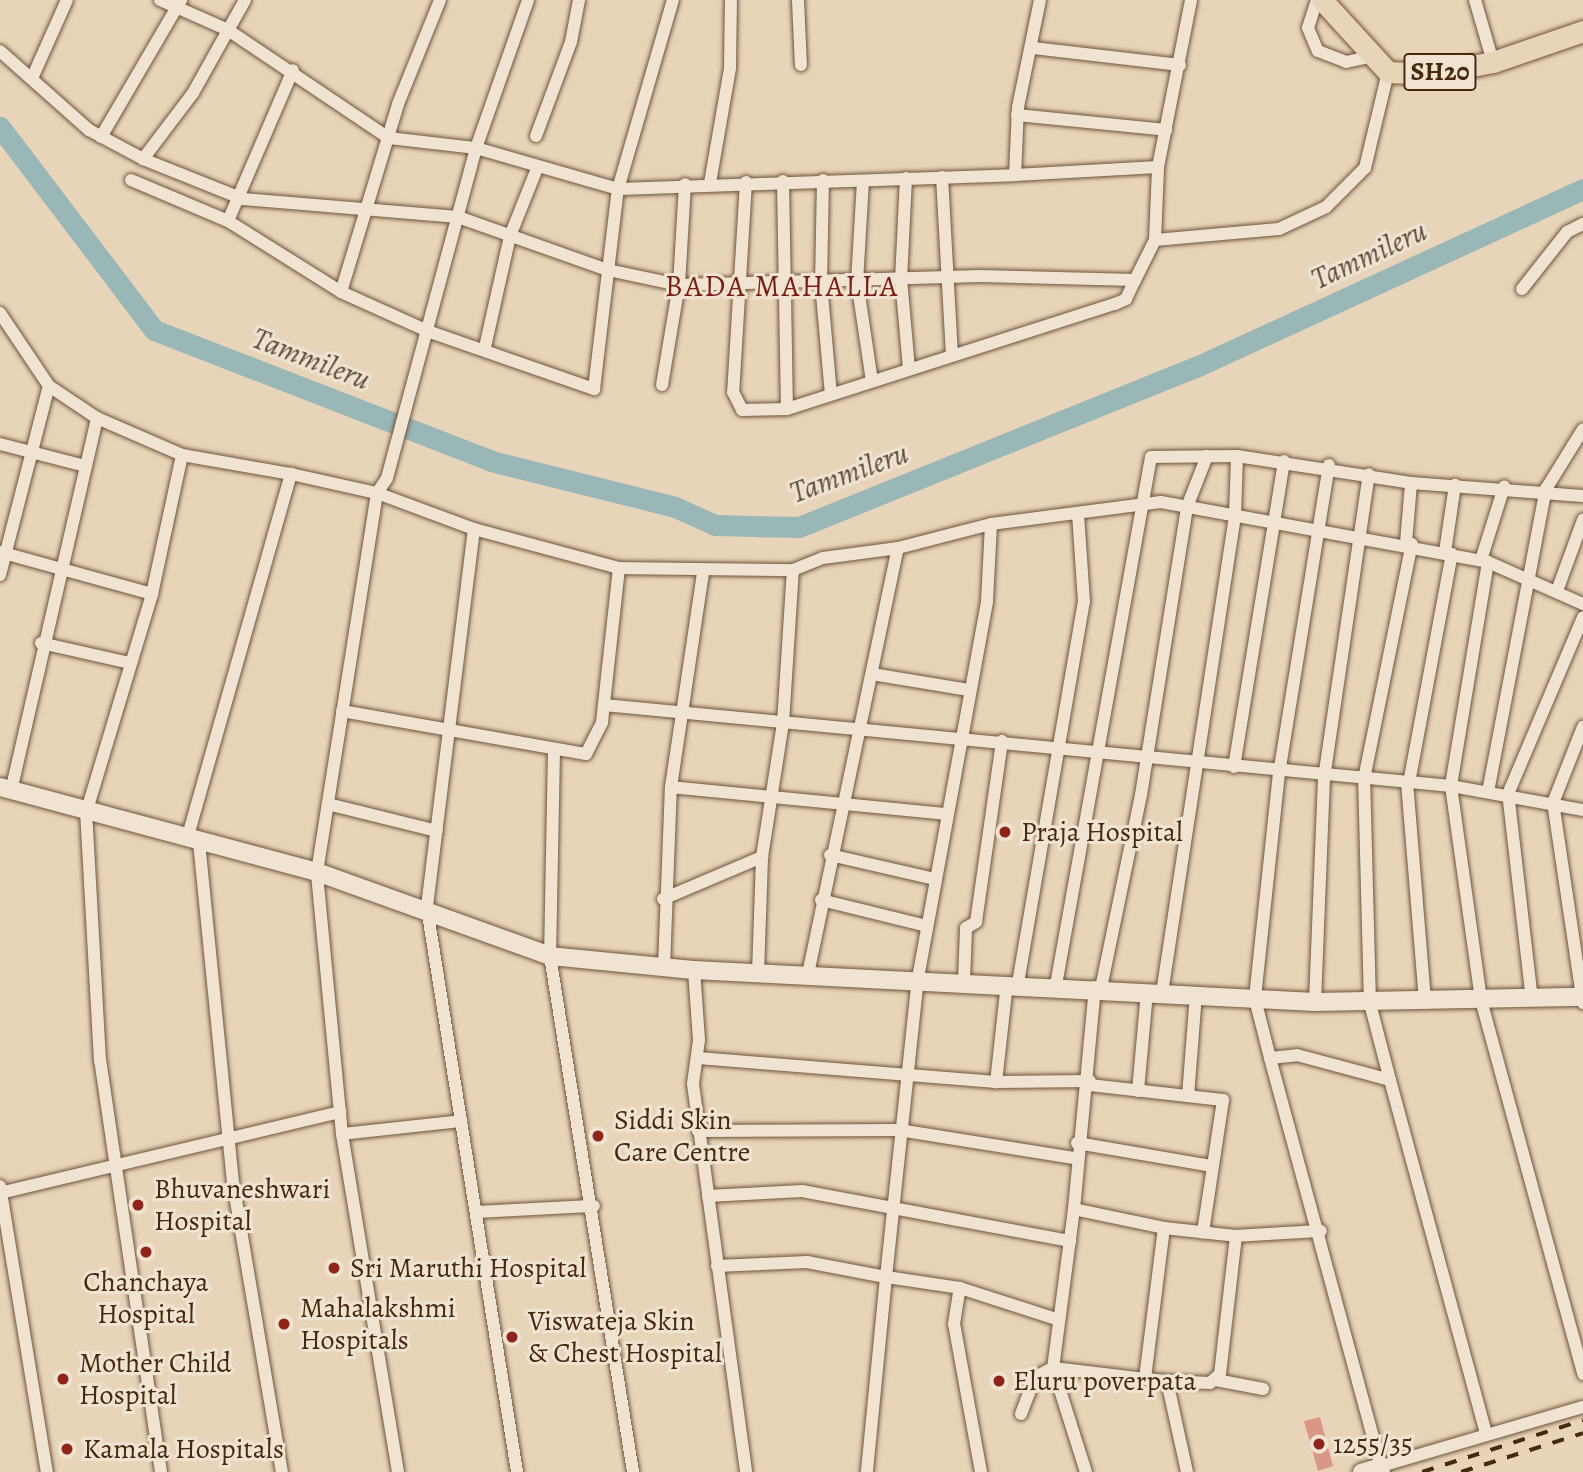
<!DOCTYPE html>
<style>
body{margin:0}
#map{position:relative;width:1583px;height:1472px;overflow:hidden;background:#e8d4b9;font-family:Alegreya,serif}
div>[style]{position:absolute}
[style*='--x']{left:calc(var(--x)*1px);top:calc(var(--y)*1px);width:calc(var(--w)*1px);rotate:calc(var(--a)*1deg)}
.river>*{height:21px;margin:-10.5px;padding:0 10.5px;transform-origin:10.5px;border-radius:10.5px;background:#99b7b7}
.building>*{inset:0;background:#da9788}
.roads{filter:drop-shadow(0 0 2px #6f5439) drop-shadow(0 0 2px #6f5439)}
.minor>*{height:12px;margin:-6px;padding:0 6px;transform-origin:6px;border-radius:6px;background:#f0e3d2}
.tertiary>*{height:16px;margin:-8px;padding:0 8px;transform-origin:8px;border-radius:8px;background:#f0e3d2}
.secondary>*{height:18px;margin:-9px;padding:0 9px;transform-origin:9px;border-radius:9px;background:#f0e3d2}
.primary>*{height:21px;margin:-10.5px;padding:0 10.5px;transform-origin:10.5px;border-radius:10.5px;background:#e8d4b9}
.rail>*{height:3.5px;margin-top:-1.75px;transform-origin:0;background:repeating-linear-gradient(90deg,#47290e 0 12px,transparent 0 24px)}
.dots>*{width:19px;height:19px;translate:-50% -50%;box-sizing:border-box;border:4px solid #f0e3d2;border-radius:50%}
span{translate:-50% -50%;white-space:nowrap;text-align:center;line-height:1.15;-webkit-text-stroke:6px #f0e3d2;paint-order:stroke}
.shield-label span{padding:2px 5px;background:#f0e3d2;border:2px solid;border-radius:5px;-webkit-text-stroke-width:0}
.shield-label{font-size:26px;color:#47290e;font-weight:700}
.poi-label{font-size:28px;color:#47290e}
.left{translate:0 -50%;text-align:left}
.water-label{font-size:30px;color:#5c4c38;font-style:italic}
.neighbourhood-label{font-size:30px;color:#7a1f14;letter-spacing:2px}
</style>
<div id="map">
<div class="river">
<i style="--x:0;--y:127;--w:255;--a:52.8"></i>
<i style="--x:154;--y:330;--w:362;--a:21.2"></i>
<i style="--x:491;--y:461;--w:190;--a:14"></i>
<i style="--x:675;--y:507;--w:44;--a:24.2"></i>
<i style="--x:715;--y:525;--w:84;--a:1.4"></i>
<i style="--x:799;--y:527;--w:428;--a:-22"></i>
<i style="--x:1196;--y:367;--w:426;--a:-24.7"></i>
</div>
<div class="building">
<i style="clip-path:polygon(1320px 1417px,1333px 1466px,1318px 1471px,1304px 1421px)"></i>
</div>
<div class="roads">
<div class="minor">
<i style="--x:160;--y:0;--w:74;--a:23.8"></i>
<i style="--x:228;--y:30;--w:194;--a:33.9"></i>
<i style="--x:389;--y:138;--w:88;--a:6.6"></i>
<i style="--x:476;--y:148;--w:148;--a:16.1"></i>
<i style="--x:618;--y:189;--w:397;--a:-2"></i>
<i style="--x:245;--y:0;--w:107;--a:119.2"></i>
<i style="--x:193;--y:93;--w:83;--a:127.1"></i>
<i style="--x:143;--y:159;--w:108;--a:21.8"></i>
<i style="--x:243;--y:199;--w:216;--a:4.8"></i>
<i style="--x:458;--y:217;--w:159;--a:19.5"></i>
<i style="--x:608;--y:270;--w:73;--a:11.9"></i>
<i style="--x:679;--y:285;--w:301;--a:-1.7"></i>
<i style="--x:980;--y:276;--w:155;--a:1.5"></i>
<i style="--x:1135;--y:280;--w:45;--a:-63.4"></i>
<i style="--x:1155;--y:240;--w:124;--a:-5.1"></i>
<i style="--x:1279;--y:229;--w:52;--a:-25.1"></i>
<i style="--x:1326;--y:207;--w:55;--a:-45"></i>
<i style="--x:1365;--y:168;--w:99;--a:-76.5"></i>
<i style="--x:798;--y:0;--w:65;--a:87.4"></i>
<i style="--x:1040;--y:0;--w:109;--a:101.6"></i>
<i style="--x:1018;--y:107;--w:68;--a:92.5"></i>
<i style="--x:1015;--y:175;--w:143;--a:-3.2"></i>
<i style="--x:1317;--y:0;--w:29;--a:108"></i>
<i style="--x:1308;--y:28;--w:25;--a:67"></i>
<i style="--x:1318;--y:51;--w:30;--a:21"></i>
<i style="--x:1346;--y:62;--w:29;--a:-12"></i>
<i style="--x:1475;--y:0;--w:65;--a:73.8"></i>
<i style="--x:1033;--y:48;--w:148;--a:6.6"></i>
<i style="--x:0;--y:51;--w:119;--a:41.6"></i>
<i style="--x:89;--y:130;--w:61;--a:28.2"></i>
<i style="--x:33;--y:76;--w:83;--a:-65.9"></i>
<i style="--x:1017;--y:115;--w:150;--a:5.7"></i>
<i style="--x:536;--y:136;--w:100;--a:-69.6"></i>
<i style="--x:571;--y:42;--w:43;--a:-79.2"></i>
<i style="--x:101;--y:137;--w:159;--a:-59.7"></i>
<i style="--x:942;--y:177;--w:178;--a:86.8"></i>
<i style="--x:906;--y:178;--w:101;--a:92.8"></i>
<i style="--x:901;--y:279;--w:90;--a:84.9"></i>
<i style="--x:131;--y:180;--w:105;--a:22.9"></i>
<i style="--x:228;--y:221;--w:133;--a:32.1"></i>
<i style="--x:341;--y:292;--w:98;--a:24.2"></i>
<i style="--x:430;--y:332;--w:174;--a:19.2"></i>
<i style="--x:594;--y:389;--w:201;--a:-83.2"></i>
<i style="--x:618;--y:189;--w:197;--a:-73.8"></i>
<i style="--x:823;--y:180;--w:103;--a:91.1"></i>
<i style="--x:821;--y:283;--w:111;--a:84.9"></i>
<i style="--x:783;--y:181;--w:228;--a:89"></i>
<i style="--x:787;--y:409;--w:344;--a:-17.8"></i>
<i style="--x:1115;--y:304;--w:12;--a:-24"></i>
<i style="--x:1126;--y:299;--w:21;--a:-65"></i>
<i style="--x:863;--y:181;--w:100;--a:93.4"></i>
<i style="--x:857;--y:281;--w:101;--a:81.5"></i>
<i style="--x:746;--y:182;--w:210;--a:93.5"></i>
<i style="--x:733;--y:392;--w:20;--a:63"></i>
<i style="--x:742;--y:410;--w:45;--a:-1.3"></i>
<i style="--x:710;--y:183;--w:117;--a:-80.1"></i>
<i style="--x:730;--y:68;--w:68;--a:-89.2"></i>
<i style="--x:228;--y:221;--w:164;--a:-66.7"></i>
<i style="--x:1155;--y:240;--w:73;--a:-87.6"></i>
<i style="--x:1158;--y:167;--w:170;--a:-78.8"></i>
<i style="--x:1522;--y:289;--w:73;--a:-51.7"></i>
<i style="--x:1567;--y:232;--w:18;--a:-27"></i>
<i style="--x:341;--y:292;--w:196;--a:-73.1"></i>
<i style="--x:398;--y:104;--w:112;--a:-68"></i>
<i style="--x:0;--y:313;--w:88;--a:56.1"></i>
<i style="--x:49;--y:386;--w:58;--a:33.7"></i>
<i style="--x:97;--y:418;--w:93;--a:23.5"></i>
<i style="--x:182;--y:455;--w:111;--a:9.9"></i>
<i style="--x:485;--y:347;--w:114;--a:-77.3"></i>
<i style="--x:510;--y:236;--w:75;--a:-68.2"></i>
<i style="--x:662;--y:385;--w:101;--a:-80.4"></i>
<i style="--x:679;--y:285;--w:101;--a:-86.6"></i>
<i style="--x:0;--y:444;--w:88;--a:14.5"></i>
<i style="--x:1329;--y:465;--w:312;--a:99.2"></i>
<i style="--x:1279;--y:773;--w:227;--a:96.1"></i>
<i style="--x:1255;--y:999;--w:61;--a:75.7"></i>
<i style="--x:1270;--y:1058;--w:423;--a:74.8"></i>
<i style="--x:1381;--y:1466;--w:210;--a:-16.3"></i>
<i style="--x:474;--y:529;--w:382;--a:97.1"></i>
<i style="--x:427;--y:908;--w:571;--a:80.93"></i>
<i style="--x:1406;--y:543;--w:60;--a:-85.2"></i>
<i style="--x:0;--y:552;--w:158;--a:15.4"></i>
<i style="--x:1445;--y:552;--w:68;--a:-81.5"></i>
<i style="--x:1481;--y:560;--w:77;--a:-72.5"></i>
<i style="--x:1488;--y:562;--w:227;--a:99.4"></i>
<i style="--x:1451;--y:786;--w:216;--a:82"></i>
<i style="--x:1481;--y:1000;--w:388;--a:74.7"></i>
<i style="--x:0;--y:575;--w:195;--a:-75.5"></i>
<i style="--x:1557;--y:591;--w:76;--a:-69.9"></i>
<i style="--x:41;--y:643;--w:91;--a:12.7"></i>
<i style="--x:872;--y:674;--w:98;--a:9.4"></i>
<i style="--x:604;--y:705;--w:851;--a:5.46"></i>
<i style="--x:1451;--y:786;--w:134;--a:10.3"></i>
<i style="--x:342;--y:711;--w:248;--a:10"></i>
<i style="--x:586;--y:754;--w:36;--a:-63"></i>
<i style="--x:602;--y:722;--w:155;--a:-83.7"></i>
<i style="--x:554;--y:750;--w:206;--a:91.1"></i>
<i style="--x:550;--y:956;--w:523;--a:80.86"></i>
<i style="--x:1234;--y:767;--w:310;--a:-80.7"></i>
<i style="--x:1407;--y:782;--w:221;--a:85.3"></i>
<i style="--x:1409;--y:783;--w:233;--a:-79.4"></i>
<i style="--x:671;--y:787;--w:277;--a:5.6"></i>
<i style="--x:11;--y:791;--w:383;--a:-77"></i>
<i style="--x:1488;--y:792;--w:309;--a:-79.2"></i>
<i style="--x:1546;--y:489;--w:70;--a:-58.3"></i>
<i style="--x:328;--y:804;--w:112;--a:13.9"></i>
<i style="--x:187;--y:839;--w:380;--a:-74.1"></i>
<i style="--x:291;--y:474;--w:88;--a:12.5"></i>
<i style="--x:377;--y:493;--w:18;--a:-56"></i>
<i style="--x:387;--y:478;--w:342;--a:-74.9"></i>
<i style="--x:476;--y:148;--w:157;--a:-70.6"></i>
<i style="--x:199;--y:842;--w:343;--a:84.3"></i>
<i style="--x:233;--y:1183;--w:293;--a:80.4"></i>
<i style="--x:830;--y:855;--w:108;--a:12.9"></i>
<i style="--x:663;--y:899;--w:108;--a:-23"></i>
<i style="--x:821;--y:900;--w:109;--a:13.8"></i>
<i style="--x:664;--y:967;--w:180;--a:-87.8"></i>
<i style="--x:671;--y:787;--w:216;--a:-81.5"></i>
<i style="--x:694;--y:970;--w:70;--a:85.9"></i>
<i style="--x:699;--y:1040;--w:44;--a:97.8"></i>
<i style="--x:693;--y:1084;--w:392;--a:82.2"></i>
<i style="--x:758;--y:973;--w:116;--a:-88"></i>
<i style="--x:762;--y:857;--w:136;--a:-81.1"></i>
<i style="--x:783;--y:723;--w:153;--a:-86.3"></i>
<i style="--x:793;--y:570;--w:32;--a:-22"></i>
<i style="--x:823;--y:558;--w:76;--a:-7.6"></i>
<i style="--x:898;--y:548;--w:96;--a:-14.5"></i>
<i style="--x:991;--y:524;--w:171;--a:-7.4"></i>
<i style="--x:1161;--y:502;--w:332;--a:10.4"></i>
<i style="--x:1488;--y:562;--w:104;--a:23.9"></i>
<i style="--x:808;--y:974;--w:435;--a:-78.1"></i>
<i style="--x:964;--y:981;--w:53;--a:-87.8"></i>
<i style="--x:966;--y:928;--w:12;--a:-31"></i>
<i style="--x:976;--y:922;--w:183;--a:-81.8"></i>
<i style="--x:1007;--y:983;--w:100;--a:96.3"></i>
<i style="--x:996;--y:1082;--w:94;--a:-0.6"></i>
<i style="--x:1018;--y:983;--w:387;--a:-80.2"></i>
<i style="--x:1084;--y:602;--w:88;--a:-93.9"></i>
<i style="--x:1056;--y:985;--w:536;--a:-79.8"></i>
<i style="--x:1151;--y:457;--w:86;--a:-0.7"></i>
<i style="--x:1237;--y:456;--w:176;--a:8.8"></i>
<i style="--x:1411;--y:483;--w:172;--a:4.3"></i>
<i style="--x:1095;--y:987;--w:223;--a:95.4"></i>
<i style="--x:1074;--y:1209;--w:92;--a:11.9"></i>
<i style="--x:1164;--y:1228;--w:152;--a:97.2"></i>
<i style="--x:1145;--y:1379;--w:22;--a:5"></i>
<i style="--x:1167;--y:1381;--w:93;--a:77.6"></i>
<i style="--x:1101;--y:988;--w:197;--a:-78.3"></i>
<i style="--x:1141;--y:795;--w:292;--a:-80.9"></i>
<i style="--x:1187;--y:507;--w:55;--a:-68.6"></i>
<i style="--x:1162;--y:993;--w:483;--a:-81.3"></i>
<i style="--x:1235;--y:516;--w:60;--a:-88.1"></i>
<i style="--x:1532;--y:1000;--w:207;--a:-96.6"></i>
<i style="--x:1508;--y:794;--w:192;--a:-67"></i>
<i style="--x:1315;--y:1002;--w:224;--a:-87.7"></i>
<i style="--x:1324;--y:778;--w:307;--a:-81.6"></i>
<i style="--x:1583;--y:1003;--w:202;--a:-98.5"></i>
<i style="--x:1553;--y:803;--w:82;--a:-68.5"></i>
<i style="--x:698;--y:1058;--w:299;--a:4.6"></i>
<i style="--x:1270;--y:1058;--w:27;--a:-6"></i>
<i style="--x:1297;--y:1055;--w:96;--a:15"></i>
<i style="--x:1390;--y:1080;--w:367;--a:74.8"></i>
<i style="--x:1390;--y:1080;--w:79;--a:-104.7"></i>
<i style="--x:1370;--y:1004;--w:225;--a:-91.5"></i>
<i style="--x:1364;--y:779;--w:240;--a:-78.5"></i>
<i style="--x:1089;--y:1085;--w:135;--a:6.4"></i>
<i style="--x:1223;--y:1100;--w:134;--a:98.6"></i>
<i style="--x:1138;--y:1091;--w:99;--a:-84.8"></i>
<i style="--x:1188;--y:1096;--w:101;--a:-85.5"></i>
<i style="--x:698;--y:1131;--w:201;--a:-0.3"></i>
<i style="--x:899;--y:1130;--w:177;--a:9.1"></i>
<i style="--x:342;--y:1134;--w:120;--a:-6.2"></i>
<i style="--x:1077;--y:1143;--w:137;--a:9.7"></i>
<i style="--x:0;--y:1186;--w:290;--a:80.7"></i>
<i style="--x:0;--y:1193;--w:350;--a:-13.4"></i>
<i style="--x:708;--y:1196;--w:94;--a:-3"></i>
<i style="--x:802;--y:1191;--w:273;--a:10.6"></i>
<i style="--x:1074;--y:1209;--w:160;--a:97.5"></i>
<i style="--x:1053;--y:1368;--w:109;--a:72.4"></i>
<i style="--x:478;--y:1212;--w:116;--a:-3"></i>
<i style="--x:1164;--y:1228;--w:72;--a:6.3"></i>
<i style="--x:1236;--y:1236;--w:139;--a:96.6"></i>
<i style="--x:1220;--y:1374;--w:13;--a:138"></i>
<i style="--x:1210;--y:1383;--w:43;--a:-177.3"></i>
<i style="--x:1236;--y:1236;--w:85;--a:-3.4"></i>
<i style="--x:717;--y:1266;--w:90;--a:-2.5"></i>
<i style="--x:807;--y:1262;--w:80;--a:10.8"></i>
<i style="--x:886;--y:1277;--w:196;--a:95.6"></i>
<i style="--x:960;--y:1288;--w:104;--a:17.9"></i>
<i style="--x:1054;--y:1368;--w:92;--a:6.9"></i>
<i style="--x:1216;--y:1380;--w:48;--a:10.8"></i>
<i style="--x:1021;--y:1414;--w:40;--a:-69"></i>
<i style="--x:1035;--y:1377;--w:20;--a:-27"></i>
<i style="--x:161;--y:1472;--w:416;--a:-98.4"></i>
<i style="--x:100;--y:1061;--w:248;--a:-93.2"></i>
<i style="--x:86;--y:813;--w:229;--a:-73.2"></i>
<i style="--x:152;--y:594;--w:142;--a:-77.8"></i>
<i style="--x:398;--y:1472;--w:343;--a:-99.4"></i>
<i style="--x:342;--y:1134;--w:263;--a:-95.5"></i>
<i style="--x:317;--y:872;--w:384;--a:-81"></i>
<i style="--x:377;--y:493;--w:103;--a:20.4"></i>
<i style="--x:474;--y:529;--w:150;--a:15.1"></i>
<i style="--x:619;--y:568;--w:174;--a:0.7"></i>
<i style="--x:981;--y:1472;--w:150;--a:-100.3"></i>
<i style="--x:954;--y:1324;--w:36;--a:-81"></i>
<i style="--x:960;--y:1288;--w:75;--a:-171.5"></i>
<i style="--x:886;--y:1277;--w:301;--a:-83.9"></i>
<i style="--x:918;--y:978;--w:383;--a:-79.6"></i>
<i style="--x:987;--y:601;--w:77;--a:-87"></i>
</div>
<div class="tertiary">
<i style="--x:1361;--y:1472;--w:21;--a:-17"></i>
<i style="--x:1381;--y:1466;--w:6;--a:81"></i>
</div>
<div class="secondary">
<i style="--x:0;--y:787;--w:328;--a:15"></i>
<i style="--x:317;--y:872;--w:248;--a:19.8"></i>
<i style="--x:550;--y:956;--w:145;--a:5.6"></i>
<i style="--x:694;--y:970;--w:622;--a:2.95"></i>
<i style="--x:1315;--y:1002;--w:268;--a:-1.1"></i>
</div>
<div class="primary">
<i style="--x:1322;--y:0;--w:98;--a:47.5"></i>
<i style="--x:1388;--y:72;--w:42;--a:2.7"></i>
<i style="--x:1430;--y:74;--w:64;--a:-10.8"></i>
<i style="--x:1493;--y:62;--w:95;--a:-19"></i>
</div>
</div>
<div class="rail">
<i style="--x:1422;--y:1472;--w:169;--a:-17.9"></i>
<i style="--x:1461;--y:1472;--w:128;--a:-17.7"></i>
</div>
<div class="dots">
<i style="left:1005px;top:832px;background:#8f2418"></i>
<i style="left:598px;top:1136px;background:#8f2418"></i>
<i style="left:138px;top:1205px;background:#8f2418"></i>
<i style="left:146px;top:1252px;background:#8f2418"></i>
<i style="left:334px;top:1268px;background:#8f2418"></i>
<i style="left:284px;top:1324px;background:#8f2418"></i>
<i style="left:512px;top:1337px;background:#8f2418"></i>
<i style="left:63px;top:1379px;background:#8f2418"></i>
<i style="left:999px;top:1381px;background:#8f2418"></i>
<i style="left:1319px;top:1444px;background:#8f2418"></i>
<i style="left:67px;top:1449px;background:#8f2418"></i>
</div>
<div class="shield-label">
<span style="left:1440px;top:72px">SH20</span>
</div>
<div class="poi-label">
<span class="left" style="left:1021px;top:832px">Praja Hospital</span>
<span class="left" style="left:614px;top:1136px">Siddi Skin<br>Care Centre</span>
<span class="left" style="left:154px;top:1205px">Bhuvaneshwari<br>Hospital</span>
<span class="left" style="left:350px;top:1268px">Sri Maruthi Hospital</span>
<span style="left:146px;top:1298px">Chanchaya<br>Hospital</span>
<span class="left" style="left:300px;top:1324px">Mahalakshmi<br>Hospitals</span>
<span class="left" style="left:528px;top:1337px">Viswateja Skin<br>&amp; Chest Hospital</span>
<span class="left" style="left:79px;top:1379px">Mother Child<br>Hospital</span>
<span class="left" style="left:1013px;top:1381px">Eluru poverpata</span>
<span class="left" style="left:1333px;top:1444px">1255/35</span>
<span class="left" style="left:83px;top:1449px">Kamala Hospitals</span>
</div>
<div class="water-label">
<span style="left:1369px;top:255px;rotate:-25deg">Tammileru</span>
<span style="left:311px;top:359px;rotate:21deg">Tammileru</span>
<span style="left:849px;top:473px;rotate:-20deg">Tammileru</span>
</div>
<div class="neighbourhood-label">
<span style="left:782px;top:286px">BADA MAHALLA</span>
</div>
</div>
